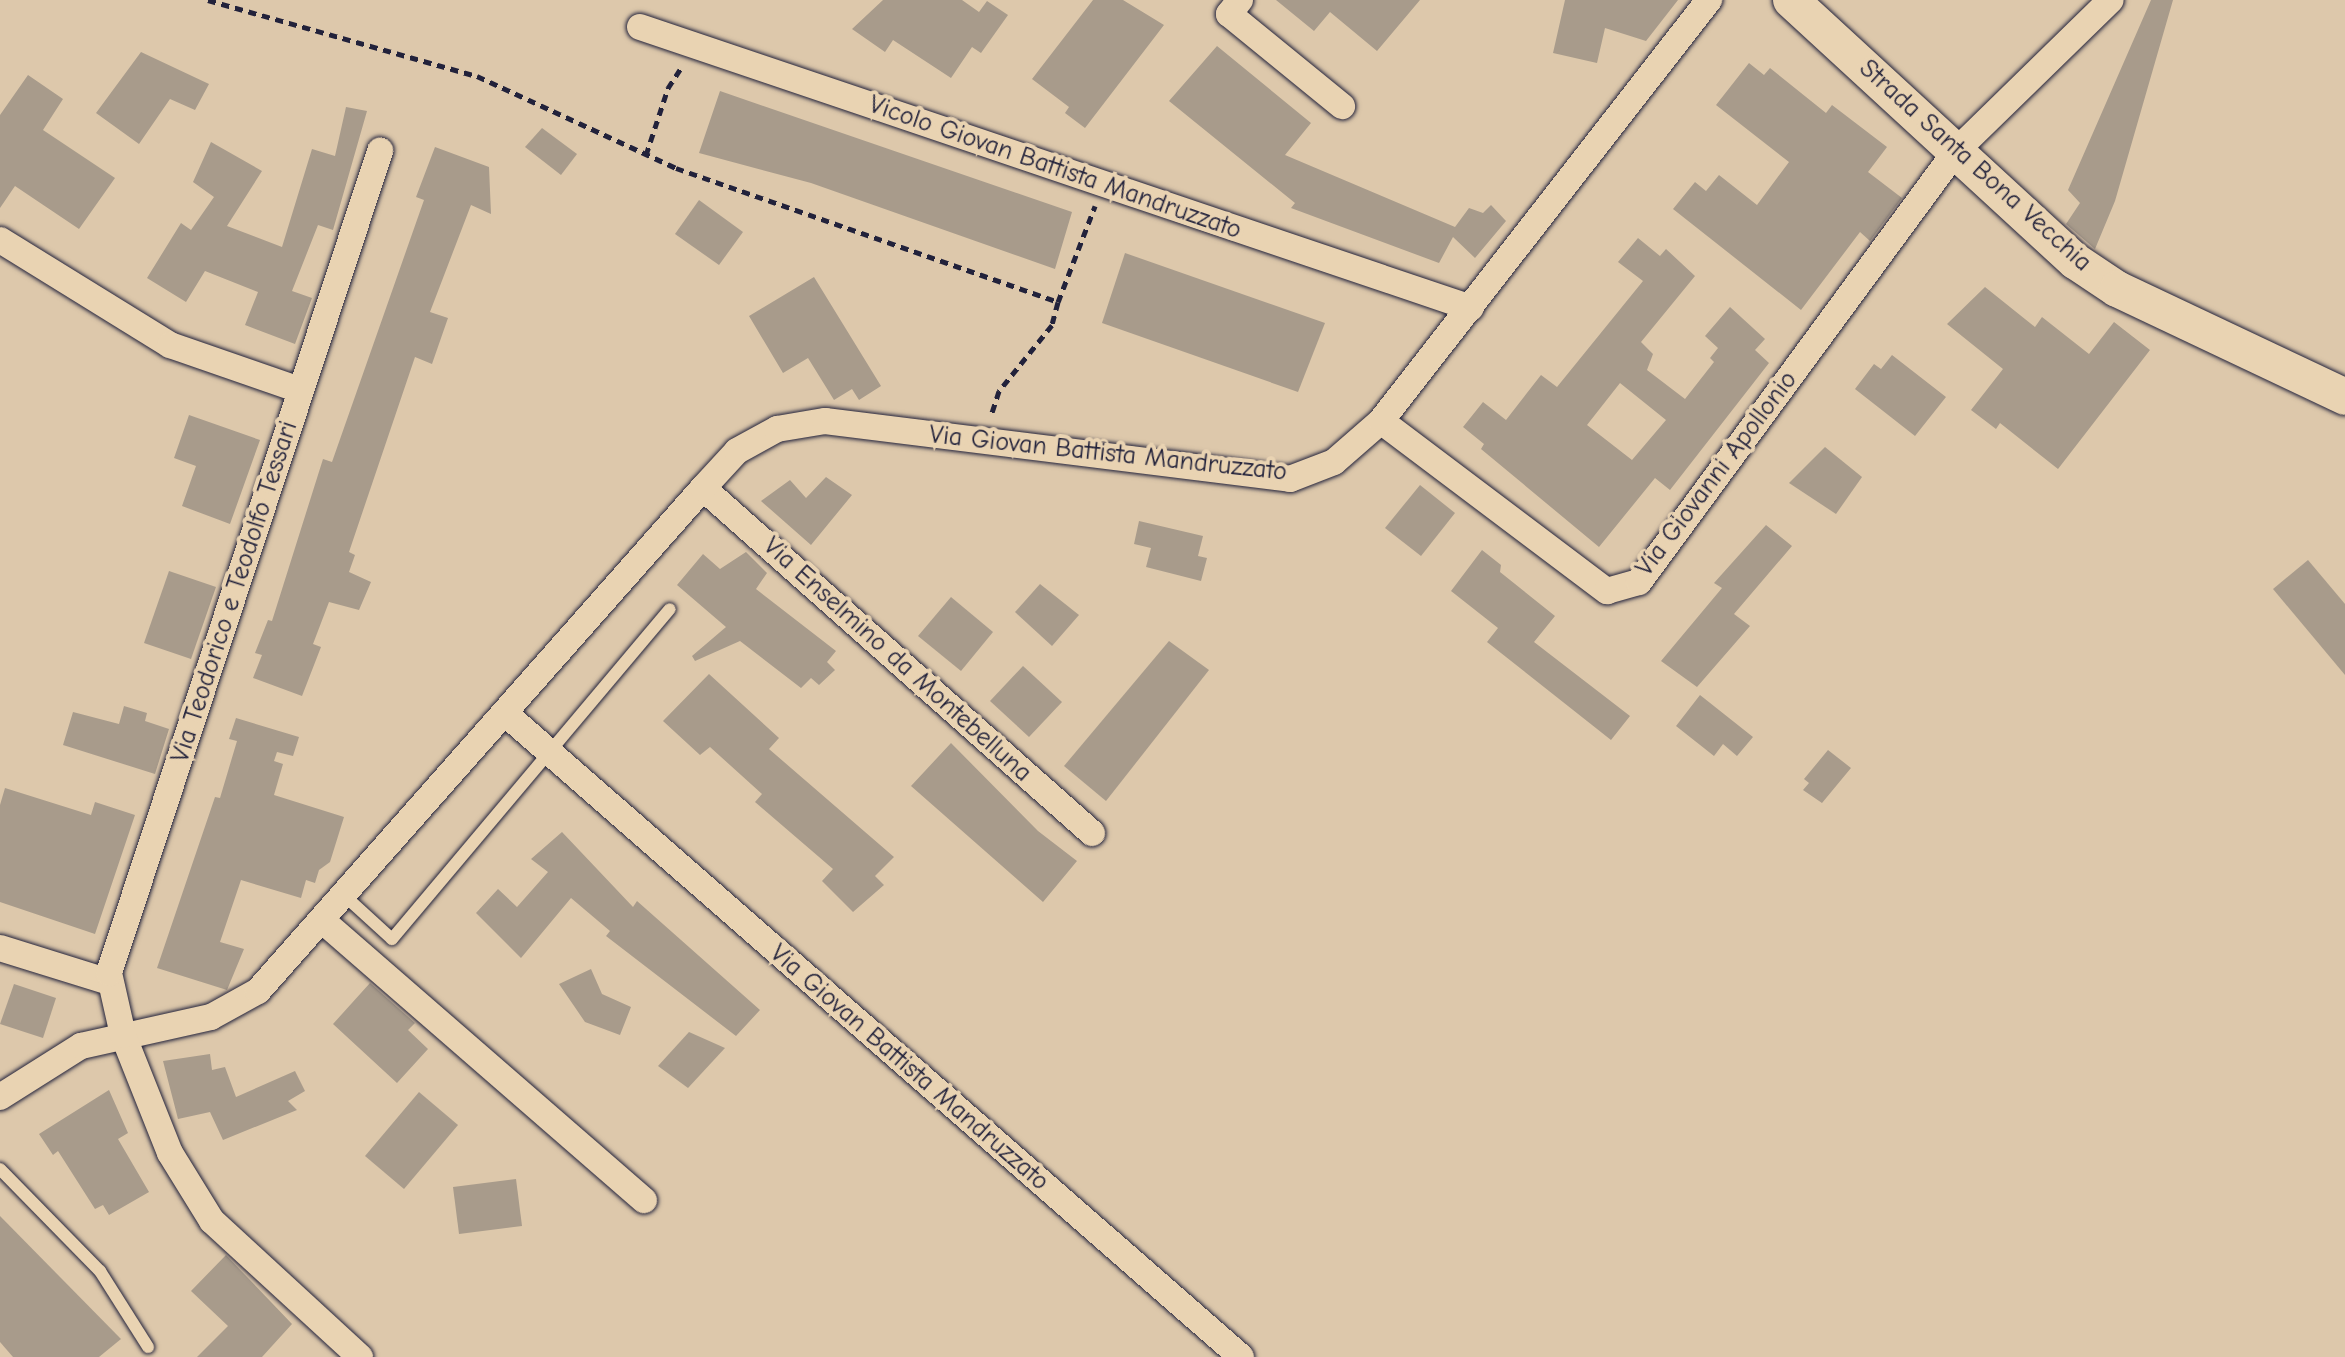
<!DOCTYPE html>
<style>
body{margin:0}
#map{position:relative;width:2345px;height:1357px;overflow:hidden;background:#ddc8ab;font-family:"Comic Neue",sans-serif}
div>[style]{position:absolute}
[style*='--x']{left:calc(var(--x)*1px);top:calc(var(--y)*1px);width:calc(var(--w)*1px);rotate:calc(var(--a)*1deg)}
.building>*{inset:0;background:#a89b8b}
.path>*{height:5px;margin-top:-2.5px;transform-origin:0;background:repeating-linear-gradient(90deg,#22223b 0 8px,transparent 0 14px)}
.roads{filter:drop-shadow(0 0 2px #22223b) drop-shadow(0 0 2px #22223b)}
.lane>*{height:12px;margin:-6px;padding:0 6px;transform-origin:6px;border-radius:6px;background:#e9d3b2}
.street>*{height:26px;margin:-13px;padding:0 13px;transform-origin:13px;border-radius:13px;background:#e9d3b2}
.secondary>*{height:36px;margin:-18px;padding:0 18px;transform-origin:18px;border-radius:18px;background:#e9d3b2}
span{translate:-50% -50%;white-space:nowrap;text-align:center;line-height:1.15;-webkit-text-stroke:8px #e9d3b2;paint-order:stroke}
.street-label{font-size:26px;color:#22223b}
</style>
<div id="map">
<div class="building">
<i style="clip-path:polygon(883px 0,962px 0,979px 12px,987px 1px,1008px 15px,981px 53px,972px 47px,951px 78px,893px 40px,885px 52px,852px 29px)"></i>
<i style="clip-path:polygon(1093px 0,1123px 0,1164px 25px,1085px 128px,1065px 113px,1069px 107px,1032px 79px)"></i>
<i style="clip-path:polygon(1276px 0,1420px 0,1377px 51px,1330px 12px,1314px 31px)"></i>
<i style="clip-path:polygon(1565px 0,1678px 0,1646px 41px,1605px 28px,1597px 63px,1553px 53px)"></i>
<i style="clip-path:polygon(2151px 0,2173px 0,2115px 201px,2095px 249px,2066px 224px,2080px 203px,2068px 190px)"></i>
<i style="clip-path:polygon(1217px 46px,1311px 123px,1285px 155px,1455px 227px,1469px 208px,1483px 213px,1491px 205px,1506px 221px,1475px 258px,1453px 237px,1439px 263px,1291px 208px,1295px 203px,1169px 101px)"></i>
<i style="clip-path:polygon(141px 52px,209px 84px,195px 110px,170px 99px,139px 144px,96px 113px)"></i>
<i style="clip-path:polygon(1749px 63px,1764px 75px,1770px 68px,1826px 113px,1832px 105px,1887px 147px,1868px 172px,1902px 198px,1870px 241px,1860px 232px,1801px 310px,1673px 209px,1695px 182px,1706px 191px,1719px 175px,1757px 205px,1789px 162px,1716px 105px)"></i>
<i style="clip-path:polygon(28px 75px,63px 99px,43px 130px,115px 178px,79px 229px,15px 186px,0 208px,0 115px)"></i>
<i style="clip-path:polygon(720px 91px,1072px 212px,1055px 269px,811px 183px,699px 153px)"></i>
<i style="clip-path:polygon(346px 107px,367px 111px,333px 230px,318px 225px,292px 291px,312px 298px,295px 344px,245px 325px,258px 292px,205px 271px,186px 302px,147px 278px,181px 223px,191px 230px,214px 197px,193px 182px,211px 142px,262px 171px,227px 226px,282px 247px,312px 149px,335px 156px)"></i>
<i style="clip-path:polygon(542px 128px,577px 154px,561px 175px,525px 147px)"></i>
<i style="clip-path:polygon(435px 147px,489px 167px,491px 214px,471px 205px,430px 312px,448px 318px,432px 364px,415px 357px,349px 552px,355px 555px,349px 572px,371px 582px,359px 610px,329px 602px,313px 644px,321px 647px,302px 696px,253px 678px,262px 655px,255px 653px,268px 620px,272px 621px,323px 459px,332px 462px,424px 200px,416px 197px)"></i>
<i style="clip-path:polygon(699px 200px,743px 232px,719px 265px,675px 234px)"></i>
<i style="clip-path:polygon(evenodd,1638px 238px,1660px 256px,1666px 249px,1695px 276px,1641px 342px,1653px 354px,1647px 370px,1685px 399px,1714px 362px,1710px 358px,1718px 348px,1705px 336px,1730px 307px,1765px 339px,1755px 350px,1769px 363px,1670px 490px,1655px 478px,1599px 547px,1481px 449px,1484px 444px,1463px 427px,1483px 402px,1506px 420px,1541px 375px,1557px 387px,1643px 281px,1618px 262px,1638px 238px,1620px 383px,1666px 420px,1632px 460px,1587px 425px,1620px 383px)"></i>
<i style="clip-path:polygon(1125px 253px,1325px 323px,1298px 392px,1102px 323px)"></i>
<i style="clip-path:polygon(814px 277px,881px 386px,859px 400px,852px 389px,834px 400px,808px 358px,783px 373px,749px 316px)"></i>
<i style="clip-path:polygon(1985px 287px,2035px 327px,2042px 317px,2089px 354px,2114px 322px,2150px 350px,2058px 469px,2000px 423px,1996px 429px,1971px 410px,2003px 369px,1947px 324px)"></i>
<i style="clip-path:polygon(1892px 355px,1946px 397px,1915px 436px,1855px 389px,1874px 364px,1881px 369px)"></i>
<i style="clip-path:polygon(189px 415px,260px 440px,230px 524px,182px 506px,196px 466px,174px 458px)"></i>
<i style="clip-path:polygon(1825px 447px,1862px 477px,1836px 514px,1789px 483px)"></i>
<i style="clip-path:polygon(826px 477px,852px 495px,811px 545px,761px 501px,790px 480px,806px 498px)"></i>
<i style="clip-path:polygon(1420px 485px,1455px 513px,1421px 556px,1385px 528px)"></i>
<i style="clip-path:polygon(1139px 521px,1203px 536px,1198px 556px,1207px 558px,1201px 581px,1146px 567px,1151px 548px,1134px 544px)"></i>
<i style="clip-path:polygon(1766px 525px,1792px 546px,1734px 614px,1750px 626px,1697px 687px,1661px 661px,1722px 588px,1714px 583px)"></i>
<i style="clip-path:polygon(1482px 550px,1501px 565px,1500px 572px,1555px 616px,1534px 642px,1630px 716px,1611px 740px,1487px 642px,1498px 628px,1451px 591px)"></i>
<i style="clip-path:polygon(746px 552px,767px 573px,756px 589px,836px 651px,827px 662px,835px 670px,819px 685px,811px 678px,801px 688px,740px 641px,695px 661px,692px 656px,726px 627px,677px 585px,703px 554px,720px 569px)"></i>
<i style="clip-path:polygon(2308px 560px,2345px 604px,2345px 675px,2273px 589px)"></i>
<i style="clip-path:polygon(169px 571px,216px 587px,191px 659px,144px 643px)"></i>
<i style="clip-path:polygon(1040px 584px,1079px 615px,1052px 646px,1015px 612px)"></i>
<i style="clip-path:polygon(951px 597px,993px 632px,961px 671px,918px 636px)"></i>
<i style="clip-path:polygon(1169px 641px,1209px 670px,1106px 801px,1064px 766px)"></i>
<i style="clip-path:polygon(1023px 666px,1062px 702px,1029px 737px,990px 701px)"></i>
<i style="clip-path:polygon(709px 674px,779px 738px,769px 749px,894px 857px,875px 876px,884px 885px,853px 912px,822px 881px,833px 869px,755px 802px,762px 794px,710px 747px,700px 755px,663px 721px)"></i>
<i style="clip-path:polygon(1700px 695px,1753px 737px,1737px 756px,1723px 744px,1714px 756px,1676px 726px)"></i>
<i style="clip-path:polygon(124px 706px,147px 713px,145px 721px,169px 729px,155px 774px,63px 745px,73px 712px,119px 724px)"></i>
<i style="clip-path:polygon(236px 718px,299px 737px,293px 756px,277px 752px,274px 761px,283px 764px,274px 795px,344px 817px,330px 862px,319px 870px,315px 883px,306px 880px,301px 898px,241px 880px,220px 942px,244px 949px,227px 990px,157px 968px,215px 797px,220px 798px,237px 741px,229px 739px)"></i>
<i style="clip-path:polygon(951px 743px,1038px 831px,1077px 861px,1043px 902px,911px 786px)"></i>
<i style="clip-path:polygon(1828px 750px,1851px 768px,1822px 803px,1803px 790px,1809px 783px,1804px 779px)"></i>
<i style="clip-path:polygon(5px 788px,91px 815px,95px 802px,135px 815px,95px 934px,0 902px,0 805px)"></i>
<i style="clip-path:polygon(562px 832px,633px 907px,637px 901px,760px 1010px,736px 1036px,606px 936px,610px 931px,571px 898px,521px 958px,476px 913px,498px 889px,517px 907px,548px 872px,531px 859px)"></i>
<i style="clip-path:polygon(591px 969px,602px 994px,631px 1007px,620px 1035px,585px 1022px,559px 984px)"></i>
<i style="clip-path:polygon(370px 983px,415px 1023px,408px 1030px,428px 1049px,397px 1083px,333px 1024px)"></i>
<i style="clip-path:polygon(14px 984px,56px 998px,43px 1038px,0 1024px)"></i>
<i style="clip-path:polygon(689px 1032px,725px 1048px,688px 1088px,658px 1066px)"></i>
<i style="clip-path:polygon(210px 1054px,212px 1070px,225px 1067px,236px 1097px,295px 1071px,305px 1091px,288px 1101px,297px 1110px,223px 1140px,210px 1112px,178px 1119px,163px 1061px)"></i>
<i style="clip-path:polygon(109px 1090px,128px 1133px,118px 1139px,149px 1192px,109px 1215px,103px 1205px,95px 1209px,58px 1151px,53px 1155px,39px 1134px)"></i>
<i style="clip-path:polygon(419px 1092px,458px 1125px,404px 1189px,365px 1156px)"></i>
<i style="clip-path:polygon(516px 1179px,522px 1226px,459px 1234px,453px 1187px)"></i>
<i style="clip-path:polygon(0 1216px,121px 1339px,99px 1357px,13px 1357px,0 1342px)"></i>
<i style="clip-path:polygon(226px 1255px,292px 1324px,262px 1357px,197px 1357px,228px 1326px,191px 1291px)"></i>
</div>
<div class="path">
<i style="--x:208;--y:0;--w:280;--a:15.8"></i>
<i style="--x:477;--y:76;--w:219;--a:24.8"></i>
<i style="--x:676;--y:168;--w:405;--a:19.3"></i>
<i style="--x:1058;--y:302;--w:24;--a:105"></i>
<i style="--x:1052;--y:325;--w:85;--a:128.8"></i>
<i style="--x:999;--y:391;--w:26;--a:108"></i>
<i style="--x:646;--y:155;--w:71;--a:-71.8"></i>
<i style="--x:668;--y:88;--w:24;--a:-57"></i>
<i style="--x:1058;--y:302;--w:103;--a:-68.9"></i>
</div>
<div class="roads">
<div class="lane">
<i style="--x:346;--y:897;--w:62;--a:42.4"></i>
<i style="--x:392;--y:939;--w:431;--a:-49.9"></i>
<i style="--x:0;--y:1169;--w:143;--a:45.6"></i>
<i style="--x:100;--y:1271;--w:90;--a:57.7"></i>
</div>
<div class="street">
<i style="--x:1240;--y:0;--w:18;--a:128"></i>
<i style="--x:1229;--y:14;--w:146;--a:39.2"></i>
<i style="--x:640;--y:27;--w:877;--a:18.68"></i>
<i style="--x:0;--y:240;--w:200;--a:31.7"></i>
<i style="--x:170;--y:345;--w:138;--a:19.1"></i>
<i style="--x:1381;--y:421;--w:283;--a:37"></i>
<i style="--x:1607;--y:591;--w:33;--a:-16"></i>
<i style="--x:1639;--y:582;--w:535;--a:-53.67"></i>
<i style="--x:1956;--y:151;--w:216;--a:-44.3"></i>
<i style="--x:703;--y:488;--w:520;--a:41.57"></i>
<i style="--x:507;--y:715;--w:975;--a:41.17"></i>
<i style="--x:324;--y:922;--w:424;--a:41"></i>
<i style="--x:0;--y:948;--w:114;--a:17.3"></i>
<i style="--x:0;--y:1097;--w:96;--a:-32.2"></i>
<i style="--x:81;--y:1046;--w:133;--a:-12.6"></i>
<i style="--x:211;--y:1017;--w:54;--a:-29"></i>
<i style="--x:258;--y:991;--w:672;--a:-48.5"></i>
<i style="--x:703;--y:488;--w:50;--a:-47.4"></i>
<i style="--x:737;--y:451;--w:46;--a:-28.8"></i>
<i style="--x:777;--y:429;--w:49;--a:-9.5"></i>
<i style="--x:825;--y:421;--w:469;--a:7.1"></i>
<i style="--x:1290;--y:479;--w:47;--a:-21.1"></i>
<i style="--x:1334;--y:462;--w:62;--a:-41.1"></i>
<i style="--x:1381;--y:421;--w:534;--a:-52.08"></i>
<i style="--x:360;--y:1357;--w:201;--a:-137.4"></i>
<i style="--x:212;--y:1221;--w:80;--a:-121.7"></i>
<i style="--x:170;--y:1153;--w:127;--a:-111.7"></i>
<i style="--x:123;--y:1035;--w:64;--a:-102.7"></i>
<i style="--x:109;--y:973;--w:866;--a:-71.75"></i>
</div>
<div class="secondary">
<i style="--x:1791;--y:0;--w:386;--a:42.6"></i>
<i style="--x:2075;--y:261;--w:50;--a:33.7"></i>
<i style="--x:2117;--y:289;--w:252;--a:25.3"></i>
</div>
</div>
<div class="street-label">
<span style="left:1975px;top:166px;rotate:42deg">Strada Santa Bona Vecchia</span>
<span style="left:1055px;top:168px;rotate:19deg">Vicolo Giovan Battista Mandruzzato</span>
<span style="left:1108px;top:454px;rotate:6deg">Via Giovan Battista Mandruzzato</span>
<span style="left:1717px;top:474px;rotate:-53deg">Via Giovanni Apollonio</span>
<span style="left:235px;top:592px;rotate:-72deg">Via Teodorico e Teodolfo Tessari</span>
<span style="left:897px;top:660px;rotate:42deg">Via Enselmino da Montebelluna</span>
<span style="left:909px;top:1068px;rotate:41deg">Via Giovan Battista Mandruzzato</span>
</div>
</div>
